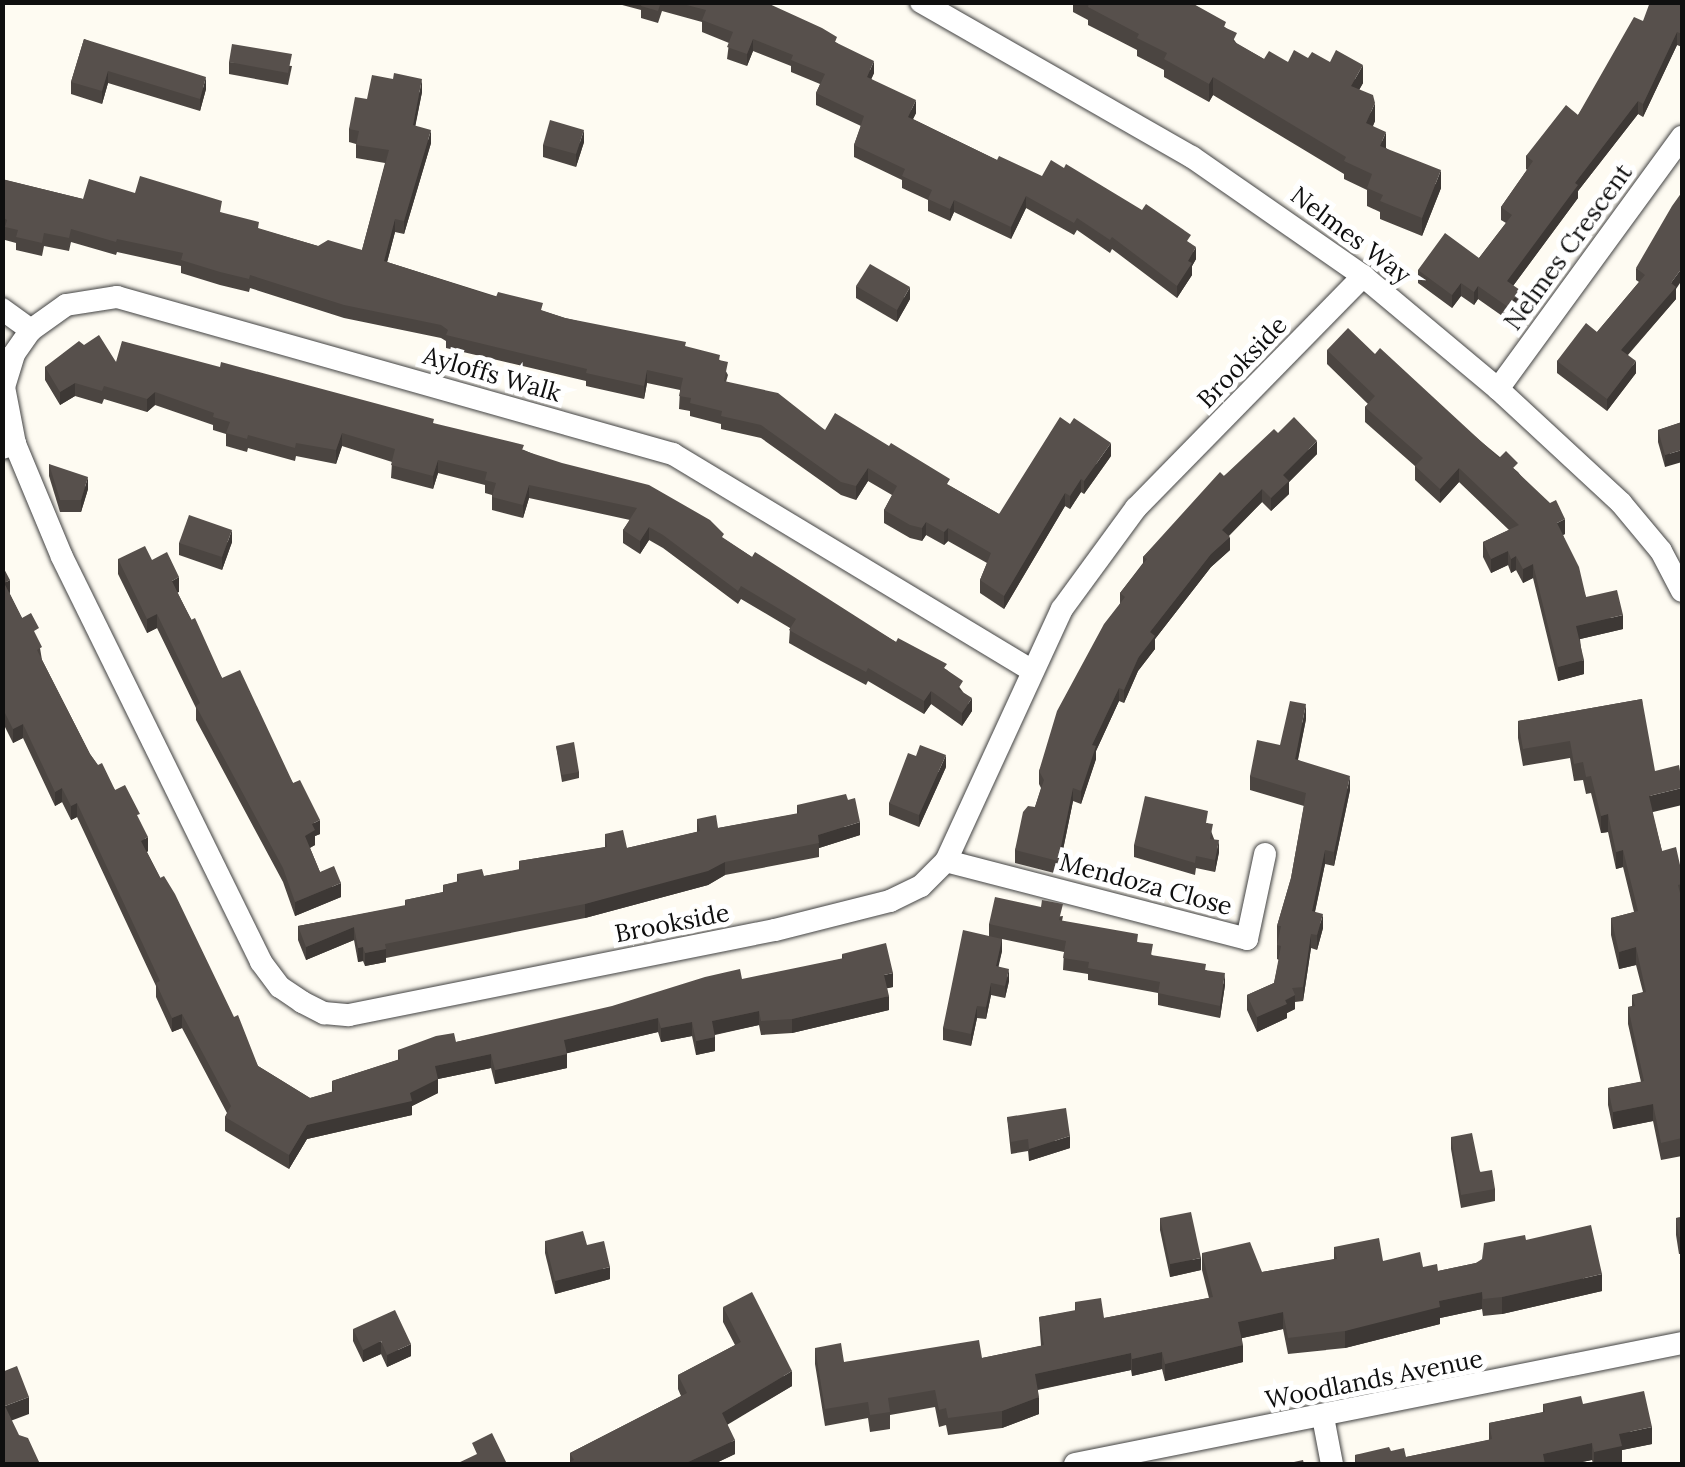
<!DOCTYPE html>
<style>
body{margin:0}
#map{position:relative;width:1685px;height:1467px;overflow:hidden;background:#fefbf2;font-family:Lora,serif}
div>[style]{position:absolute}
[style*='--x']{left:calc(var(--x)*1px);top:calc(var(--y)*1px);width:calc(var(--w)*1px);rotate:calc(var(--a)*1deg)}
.roads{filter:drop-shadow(0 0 2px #424242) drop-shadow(0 0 2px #424242)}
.street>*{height:22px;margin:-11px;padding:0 11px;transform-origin:11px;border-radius:11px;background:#fff}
.wall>*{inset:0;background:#4b4541}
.shaded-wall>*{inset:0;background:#3d3835}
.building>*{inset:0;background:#57504c}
span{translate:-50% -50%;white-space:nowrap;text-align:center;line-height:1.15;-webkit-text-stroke:10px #fff;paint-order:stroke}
.street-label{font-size:25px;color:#0f0f0f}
.frame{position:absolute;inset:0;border:5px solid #0f0f0f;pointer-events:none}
</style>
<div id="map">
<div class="roads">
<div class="street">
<i style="--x:921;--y:2;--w:312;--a:29.8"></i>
<i style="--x:1192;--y:157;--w:208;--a:34.8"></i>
<i style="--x:1363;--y:276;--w:176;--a:39.9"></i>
<i style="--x:1498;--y:389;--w:168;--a:42.8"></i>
<i style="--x:1621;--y:503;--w:62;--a:50.2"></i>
<i style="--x:1661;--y:551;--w:45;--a:62.3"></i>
<i style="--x:2;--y:309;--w:36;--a:36"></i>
<i style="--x:1498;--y:389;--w:312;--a:-53.9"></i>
<i style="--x:15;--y:444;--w:122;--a:67.4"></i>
<i style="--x:62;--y:557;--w:451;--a:63.8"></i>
<i style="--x:261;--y:962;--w:31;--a:53"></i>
<i style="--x:280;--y:987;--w:27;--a:34"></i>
<i style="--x:302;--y:1002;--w:25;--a:27"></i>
<i style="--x:324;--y:1013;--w:25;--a:5"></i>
<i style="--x:349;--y:1015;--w:434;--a:-11.3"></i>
<i style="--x:775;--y:930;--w:119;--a:-14.2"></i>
<i style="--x:890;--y:901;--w:34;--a:-26"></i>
<i style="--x:921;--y:886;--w:35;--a:-45"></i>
<i style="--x:946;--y:861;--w:277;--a:-65.3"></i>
<i style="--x:1062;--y:609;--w:125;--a:-53.8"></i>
<i style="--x:1136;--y:508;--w:325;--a:-45.6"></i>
<i style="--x:2;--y:448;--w:14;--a:-17"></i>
<i style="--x:15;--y:444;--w:58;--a:-100.9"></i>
<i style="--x:4;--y:387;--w:34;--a:-73"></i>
<i style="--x:14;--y:354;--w:29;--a:-55"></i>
<i style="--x:31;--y:330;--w:43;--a:-35.5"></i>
<i style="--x:66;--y:305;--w:52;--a:-8.9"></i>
<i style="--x:117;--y:297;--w:578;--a:15.77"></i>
<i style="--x:673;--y:454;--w:417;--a:31.1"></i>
<i style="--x:946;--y:861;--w:311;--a:14.5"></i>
<i style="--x:1247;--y:939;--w:87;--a:-78"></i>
<i style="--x:1323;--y:1417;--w:48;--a:79.2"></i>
<i style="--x:1075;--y:1464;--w:619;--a:-11.27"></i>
</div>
</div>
<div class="wall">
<i style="clip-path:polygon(611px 2px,765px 2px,837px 43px,874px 73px,871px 79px,916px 113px,913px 119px,997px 160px,1191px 244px,1196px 259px,1192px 266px,1192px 275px,1177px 298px,1112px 249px,1110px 253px,1077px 230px,1074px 235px,1026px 208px,1011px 239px,954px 212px,950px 221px,928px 211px,928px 200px,902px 188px,902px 180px,854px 157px,854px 145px,861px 126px,816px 105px,816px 93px,820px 84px,791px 72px,791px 66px,753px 51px,747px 66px,727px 59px,729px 43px,702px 32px,702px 22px,662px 11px,658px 23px,641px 18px,641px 10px)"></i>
<i style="clip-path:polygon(1073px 2px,1193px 2px,1193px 4px,1226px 28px,1237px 44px,1264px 59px,1288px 62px,1308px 58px,1363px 83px,1359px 90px,1375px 121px,1373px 126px,1386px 148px,1441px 188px,1422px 236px,1380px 219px,1380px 212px,1367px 206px,1367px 190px,1344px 179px,1344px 174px,1213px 95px,1209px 102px,1164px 77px,1164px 70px,1137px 56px,1137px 50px,1088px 25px,1088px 20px,1073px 12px)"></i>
<i style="clip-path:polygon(1682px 2px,1682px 47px,1677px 45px,1643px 117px,1638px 114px,1578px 191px,1578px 198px,1513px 286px,1520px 303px,1508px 320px,1478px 299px,1474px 305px,1461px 296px,1452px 308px,1418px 283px,1418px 270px,1479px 258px,1506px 223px,1501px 220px,1501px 207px,1527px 170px,1526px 169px,1526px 156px,1578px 115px,1643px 21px)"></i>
<i style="clip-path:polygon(84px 39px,206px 89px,200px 111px,108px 83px,102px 104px,71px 94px,71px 82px)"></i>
<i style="clip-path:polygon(229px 62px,292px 66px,288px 85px,229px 74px)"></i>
<i style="clip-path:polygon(422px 92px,415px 126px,431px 143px,404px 234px,395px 232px,387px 262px,565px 318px,686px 347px,720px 360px,728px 375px,726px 382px,825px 430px,950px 486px,999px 514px,1111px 456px,1084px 494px,1081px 492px,1070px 509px,1065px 506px,1004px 609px,980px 593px,980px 580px,987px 563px,948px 541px,944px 545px,926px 535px,922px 541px,910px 538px,884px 523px,884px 510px,892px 495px,868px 481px,856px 500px,841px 495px,761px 438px,721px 429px,721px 424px,690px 416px,690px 411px,679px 409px,680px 390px,647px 383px,644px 399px,586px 386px,586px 381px,446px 348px,446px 341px,441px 338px,344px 318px,250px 288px,249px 292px,220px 285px,181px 273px,181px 266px,117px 252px,116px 255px,71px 242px,69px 251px,44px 246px,42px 256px,16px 250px,16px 243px,5px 240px,5px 231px,2px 230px,2px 170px,5px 180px,83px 199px,135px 193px,222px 213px,259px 229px,318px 246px,362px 250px,385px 163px,356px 158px,356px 144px,349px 142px,349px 129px,367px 99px)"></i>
<i style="clip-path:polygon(584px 142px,576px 167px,543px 157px,543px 145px)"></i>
<i style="clip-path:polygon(1636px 268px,1676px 289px,1676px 299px,1628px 355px,1636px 373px,1607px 411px,1557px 373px,1557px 361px,1597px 332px,1639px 282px,1636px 280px)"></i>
<i style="clip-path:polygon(856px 286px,910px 299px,897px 322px,856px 298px)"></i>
<i style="clip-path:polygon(84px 345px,116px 362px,434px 424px,524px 450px,724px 539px,752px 557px,896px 642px,947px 670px,963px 692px,972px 711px,962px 726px,931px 704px,924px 714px,868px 681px,866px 685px,821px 661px,789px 643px,790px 628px,741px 599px,738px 604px,663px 548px,649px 540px,640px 554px,623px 543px,623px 530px,630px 520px,529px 498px,523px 518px,492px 510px,492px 495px,485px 493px,485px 485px,438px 473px,433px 489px,391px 478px,392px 462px,342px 446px,336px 464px,296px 456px,295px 461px,248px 448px,247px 452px,226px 446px,226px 434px,213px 430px,213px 425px,155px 405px,147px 412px,104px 399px,102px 404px,75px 396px,60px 405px,45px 380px,45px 367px)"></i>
<i style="clip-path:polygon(1327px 350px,1375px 354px,1518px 472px,1565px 534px,1563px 535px,1586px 597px,1623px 629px,1580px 639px,1584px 674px,1558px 681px,1533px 578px,1523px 583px,1516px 570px,1511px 573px,1508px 565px,1491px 573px,1483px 557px,1483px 542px,1509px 530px,1459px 482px,1440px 503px,1415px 480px,1415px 466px,1365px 422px,1365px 407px,1368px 404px,1327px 364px)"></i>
<i style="clip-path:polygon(1682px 422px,1665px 467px,1658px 442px,1658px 430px)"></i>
<i style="clip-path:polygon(1278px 433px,1317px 454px,1289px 482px,1289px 494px,1271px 511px,1262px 502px,1229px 536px,1230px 550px,1211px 567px,1155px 639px,1155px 649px,1138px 671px,1124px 703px,1119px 701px,1096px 751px,1096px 759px,1081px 804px,1073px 801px,1058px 874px,1015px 863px,1015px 850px,1035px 807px,1041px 788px,1039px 784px,1039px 771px,1120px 604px,1120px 593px,1143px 563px,1143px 557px,1224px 476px)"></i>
<i style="clip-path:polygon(49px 464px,88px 489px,81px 512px,60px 512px,49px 476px)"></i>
<i style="clip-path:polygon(232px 542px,222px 570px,179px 555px,179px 543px)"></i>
<i style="clip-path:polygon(118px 559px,152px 560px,179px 592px,177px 592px,222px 678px,293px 783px,320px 834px,315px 836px,315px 845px,310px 848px,320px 872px,341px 897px,295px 916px,283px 882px,196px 720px,196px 708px,157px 628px,147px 633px,118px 574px)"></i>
<i style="clip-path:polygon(2px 565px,10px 594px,22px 618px,39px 642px,42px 660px,90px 754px,115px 790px,140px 822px,148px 851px,147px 852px,258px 1066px,310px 1098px,332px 1092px,332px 1081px,398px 1060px,398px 1050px,456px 1042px,842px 959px,842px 954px,893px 987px,887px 988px,889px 1010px,792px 1033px,761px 1035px,759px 1025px,715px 1035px,715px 1051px,696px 1055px,692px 1036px,661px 1042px,658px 1032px,567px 1053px,567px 1068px,495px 1084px,491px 1068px,438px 1079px,438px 1093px,412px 1106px,412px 1115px,307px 1139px,289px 1169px,225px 1131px,225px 1117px,227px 1113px,182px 1028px,172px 1032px,156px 997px,156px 986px,77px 817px,71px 820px,62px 802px,55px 806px,23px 738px,13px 743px,2px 721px)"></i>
<i style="clip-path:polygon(1642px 699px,1652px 812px,1662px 851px,1682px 874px,1682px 1156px,1661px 1160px,1653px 1121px,1613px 1129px,1608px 1105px,1608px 1088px,1641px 1082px,1628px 1024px,1628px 1007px,1632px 1006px,1632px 995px,1643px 992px,1636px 965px,1619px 969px,1611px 935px,1611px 918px,1634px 912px,1623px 867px,1616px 869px,1608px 832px,1601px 833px,1591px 793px,1586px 794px,1583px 780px,1574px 781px,1570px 758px,1523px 766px,1518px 738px,1518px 721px)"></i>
<i style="clip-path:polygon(1306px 719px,1298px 760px,1350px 790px,1334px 866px,1325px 864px,1315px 912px,1323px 928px,1317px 950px,1311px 948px,1303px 1001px,1295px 1002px,1295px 1009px,1287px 1013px,1287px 1018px,1257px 1032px,1247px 1010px,1247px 995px,1274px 983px,1279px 960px,1277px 959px,1277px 926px,1291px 878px,1304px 806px,1250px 790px,1250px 776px)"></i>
<i style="clip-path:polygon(556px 746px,579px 772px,579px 778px,562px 782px)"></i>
<i style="clip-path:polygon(946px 767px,919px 827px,889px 815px,889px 803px)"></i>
<i style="clip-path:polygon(797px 805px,860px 835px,819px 848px,819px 857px,725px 875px,708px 885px,585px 918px,386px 958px,386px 962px,365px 966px,363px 961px,358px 962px,354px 940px,306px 960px,298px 940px,298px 926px,405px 906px,405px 900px,443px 892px,443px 885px,457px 882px,457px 874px,484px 876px,519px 870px,519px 861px,605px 847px,605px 834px,627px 848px,697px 832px,697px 819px,718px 828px,797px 814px)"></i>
<i style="clip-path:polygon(1208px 823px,1219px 852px,1215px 872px,1196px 868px,1195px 875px,1134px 857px,1134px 845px)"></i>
<i style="clip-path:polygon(1063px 916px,1062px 921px,1138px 942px,1153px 956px,1206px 970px,1225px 985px,1220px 1018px,1158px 1005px,1158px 993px,1088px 980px,1088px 974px,1063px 970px,1064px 952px,1002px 939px,1002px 951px,998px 966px,1009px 981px,1005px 998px,991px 995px,986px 1019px,977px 1018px,971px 1046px,943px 1040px,943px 1028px,989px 936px,989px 924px)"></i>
<i style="clip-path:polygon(1007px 1117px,1070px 1148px,1029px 1161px,1028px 1151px,1011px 1154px)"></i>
<i style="clip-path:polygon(1451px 1137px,1495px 1189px,1495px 1201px,1461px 1208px,1451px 1149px)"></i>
<i style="clip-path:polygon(1682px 1217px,1682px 1254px,1679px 1254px,1676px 1235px,1676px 1218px)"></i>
<i style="clip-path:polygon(1160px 1218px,1201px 1270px,1170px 1277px,1160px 1230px)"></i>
<i style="clip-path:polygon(1526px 1240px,1602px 1291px,1502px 1314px,1483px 1316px,1482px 1309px,1440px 1318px,1440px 1324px,1345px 1348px,1288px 1354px,1283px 1329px,1242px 1338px,1243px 1362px,1165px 1381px,1162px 1369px,1132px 1376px,1131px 1370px,1038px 1390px,1039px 1414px,1002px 1428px,948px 1435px,946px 1425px,939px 1427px,935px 1407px,890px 1415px,890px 1429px,870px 1432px,868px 1418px,825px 1426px,815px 1364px,815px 1348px,844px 1362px,982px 1358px,1041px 1346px,1039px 1317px,1075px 1311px,1075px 1302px,1104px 1318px,1209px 1298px,1202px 1270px,1202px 1253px,1262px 1272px,1334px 1259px,1334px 1247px,1383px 1261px,1438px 1271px,1476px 1263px)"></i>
<i style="clip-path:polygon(545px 1241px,587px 1245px,610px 1279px,555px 1294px,545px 1253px)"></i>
<i style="clip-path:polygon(723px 1307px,792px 1386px,727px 1424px,735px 1454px,714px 1464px,566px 1464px,570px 1462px,570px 1453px,681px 1396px,678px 1389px,678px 1375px,735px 1345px,723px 1322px)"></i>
<i style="clip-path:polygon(353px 1329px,411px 1356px,387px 1367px,381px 1354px,363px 1362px,353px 1341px)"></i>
<i style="clip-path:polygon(1543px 1404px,1583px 1404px,1652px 1444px,1622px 1450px,1622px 1463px,1616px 1464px,1593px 1464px,1592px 1460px,1572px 1464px,1355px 1464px,1355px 1455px,1391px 1451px,1406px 1457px,1489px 1440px,1489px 1423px,1543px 1412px)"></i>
</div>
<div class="shaded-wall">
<i style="clip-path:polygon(1677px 32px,1677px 45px,1643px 117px,1643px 104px)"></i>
<i style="clip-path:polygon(753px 39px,753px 51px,747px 66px,747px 54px)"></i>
<i style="clip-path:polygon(874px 61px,874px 73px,867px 89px,867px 77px)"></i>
<i style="clip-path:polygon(1363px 65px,1363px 83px,1351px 104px,1351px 86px)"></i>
<i style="clip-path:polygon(108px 71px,108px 83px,102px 104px,102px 91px)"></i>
<i style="clip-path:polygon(206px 77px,206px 89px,200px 111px,200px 99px)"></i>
<i style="clip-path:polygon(1213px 77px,1213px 95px,1209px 102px,1209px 84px)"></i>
<i style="clip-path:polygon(422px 79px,422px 92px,413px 138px,413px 125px)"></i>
<i style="clip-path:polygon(916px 100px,916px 113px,908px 129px,908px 117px)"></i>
<i style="clip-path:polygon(1638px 101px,1638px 114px,1578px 191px,1578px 198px,1507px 294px,1507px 281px,1575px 183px)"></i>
<i style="clip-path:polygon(1375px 103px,1375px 121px,1366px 140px,1366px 123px)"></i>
<i style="clip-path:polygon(431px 130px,431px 143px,404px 234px,404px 221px)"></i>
<i style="clip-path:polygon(584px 130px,584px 142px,576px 167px,576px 154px)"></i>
<i style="clip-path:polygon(1386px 132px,1386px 150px,1380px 146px)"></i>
<i style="clip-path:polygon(1441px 170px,1441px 188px,1422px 236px,1422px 218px)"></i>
<i style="clip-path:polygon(1026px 196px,1026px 208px,1011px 239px,1011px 227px)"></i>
<i style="clip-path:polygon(954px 200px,954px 212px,950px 221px,950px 209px)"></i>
<i style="clip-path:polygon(395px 219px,395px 232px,384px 274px,384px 261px)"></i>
<i style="clip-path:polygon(1196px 247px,1196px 259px,1192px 266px,1192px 275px,1177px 298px,1177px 286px,1188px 261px)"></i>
<i style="clip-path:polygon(1682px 268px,1682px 280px,1676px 289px,1676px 299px,1621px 362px,1621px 350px)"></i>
<i style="clip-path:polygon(1461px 283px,1461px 296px,1452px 308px,1452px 295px)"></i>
<i style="clip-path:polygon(1478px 286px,1478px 299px,1474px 305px,1474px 292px)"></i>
<i style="clip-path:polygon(910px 287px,910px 299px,897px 322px,897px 310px)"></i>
<i style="clip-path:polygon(1520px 290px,1520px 303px,1508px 320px,1508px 307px)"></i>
<i style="clip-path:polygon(1636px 361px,1636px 373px,1607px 411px,1607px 399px)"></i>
<i style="clip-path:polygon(647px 370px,647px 383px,644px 399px,644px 386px)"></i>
<i style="clip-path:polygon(75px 383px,75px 396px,60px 405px,60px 392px)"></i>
<i style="clip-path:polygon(155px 392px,155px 405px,147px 412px,147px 399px)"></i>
<i style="clip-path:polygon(342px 433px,342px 446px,336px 464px,336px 450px)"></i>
<i style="clip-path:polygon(1317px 441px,1317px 454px,1289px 482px,1289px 494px,1271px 511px,1271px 498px,1283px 475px)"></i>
<i style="clip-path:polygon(1111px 443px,1111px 456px,1084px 494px,1084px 481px)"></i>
<i style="clip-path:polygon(1682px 450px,1682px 462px,1665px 467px,1665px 455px)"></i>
<i style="clip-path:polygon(438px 460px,438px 473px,433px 489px,433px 476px)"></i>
<i style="clip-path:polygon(868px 468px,868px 481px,856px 500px,856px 486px)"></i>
<i style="clip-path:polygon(1459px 468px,1459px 482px,1440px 503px,1440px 489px)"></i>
<i style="clip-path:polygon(88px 477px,88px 489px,81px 512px,81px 500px)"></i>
<i style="clip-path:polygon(1081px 479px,1081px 492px,1070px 509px,1070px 496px)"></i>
<i style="clip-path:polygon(529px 485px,529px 498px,523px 518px,523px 505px)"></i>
<i style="clip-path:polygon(1262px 489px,1262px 502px,1222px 542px,1222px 530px)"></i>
<i style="clip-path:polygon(1065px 493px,1065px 506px,1004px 609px,1004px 596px)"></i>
<i style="clip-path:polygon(1565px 519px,1565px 534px,1557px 537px,1557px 523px)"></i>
<i style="clip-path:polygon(926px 522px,926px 535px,922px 541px,922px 528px)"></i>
<i style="clip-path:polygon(649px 527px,649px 540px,640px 554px,640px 541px)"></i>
<i style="clip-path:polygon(948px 528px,948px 541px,944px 545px,944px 532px)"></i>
<i style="clip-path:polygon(232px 530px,232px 542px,222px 570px,222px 557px)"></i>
<i style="clip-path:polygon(1230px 537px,1230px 550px,1211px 567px,1155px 639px,1155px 649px,1138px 671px,1124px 703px,1124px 690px,1150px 632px,1211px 554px)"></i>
<i style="clip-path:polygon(1508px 551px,1508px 565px,1491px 573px,1491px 559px)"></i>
<i style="clip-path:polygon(1516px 556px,1516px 570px,1511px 573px,1511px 559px)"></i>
<i style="clip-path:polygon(1533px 564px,1533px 578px,1523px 583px,1523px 569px)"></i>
<i style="clip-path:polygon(179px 577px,179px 592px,172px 595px,172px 581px)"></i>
<i style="clip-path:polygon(10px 580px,10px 594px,4px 583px)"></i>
<i style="clip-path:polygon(157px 614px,157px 628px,147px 633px,147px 619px)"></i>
<i style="clip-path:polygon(1623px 615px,1623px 629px,1576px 640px,1576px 626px)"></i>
<i style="clip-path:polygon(1584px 660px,1584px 674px,1558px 681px,1558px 667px)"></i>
<i style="clip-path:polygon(1119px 688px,1119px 701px,1096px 751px,1096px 759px,1081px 804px,1081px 791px,1092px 745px)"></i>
<i style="clip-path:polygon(931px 691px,931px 704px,924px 714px,924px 701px)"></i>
<i style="clip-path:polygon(972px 698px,972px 711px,962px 726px,962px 713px)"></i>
<i style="clip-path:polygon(1306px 704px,1306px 719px,1295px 773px,1295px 759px)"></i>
<i style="clip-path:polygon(23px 724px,23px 738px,13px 743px,13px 729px)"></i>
<i style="clip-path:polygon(946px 755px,946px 767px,919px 827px,919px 815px)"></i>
<i style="clip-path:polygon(1350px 776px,1350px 790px,1334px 866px,1334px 852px)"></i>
<i style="clip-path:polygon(62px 788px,62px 802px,55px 806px,55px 792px)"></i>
<i style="clip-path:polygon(1073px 788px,1073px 801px,1058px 874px,1058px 861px)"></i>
<i style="clip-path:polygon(1682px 788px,1682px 805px,1649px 813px,1649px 796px)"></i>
<i style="clip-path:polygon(77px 803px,77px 817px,71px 820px,71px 806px)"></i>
<i style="clip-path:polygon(1608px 814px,1608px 832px,1601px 833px,1601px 816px)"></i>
<i style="clip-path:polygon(320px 820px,320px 834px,315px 836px,315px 845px,305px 850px,305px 836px,312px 824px)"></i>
<i style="clip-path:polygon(860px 822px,860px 835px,819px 848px,818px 835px)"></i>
<i style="clip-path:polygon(148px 837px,148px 851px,141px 855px,141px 841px)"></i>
<i style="clip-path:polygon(1219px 840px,1219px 852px,1215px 872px,1215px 860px)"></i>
<i style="clip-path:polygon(1325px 850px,1325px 864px,1312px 925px,1312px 911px)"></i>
<i style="clip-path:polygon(1623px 850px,1623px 867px,1616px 869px,1616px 852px)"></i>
<i style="clip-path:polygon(725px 862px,725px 875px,708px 885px,585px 918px,585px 904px)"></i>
<i style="clip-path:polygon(341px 883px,341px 897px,295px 916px,295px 902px)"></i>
<i style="clip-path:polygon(1323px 914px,1323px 928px,1317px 950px,1317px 935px)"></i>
<i style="clip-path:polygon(354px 927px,354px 940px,306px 960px,306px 947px)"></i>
<i style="clip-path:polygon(1311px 934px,1311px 948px,1303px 1001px,1303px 987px)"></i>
<i style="clip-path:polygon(1002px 939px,1002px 951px,996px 978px,996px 966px)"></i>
<i style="clip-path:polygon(363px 947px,363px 961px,358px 962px,358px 948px)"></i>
<i style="clip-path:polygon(1636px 947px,1636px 965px,1619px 969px,1619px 952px)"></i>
<i style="clip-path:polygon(386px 949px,386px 962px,365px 966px,365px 953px)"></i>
<i style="clip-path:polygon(1009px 969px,1009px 981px,1005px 998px,1005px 986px)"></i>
<i style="clip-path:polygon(893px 973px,893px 987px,884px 989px,884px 975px)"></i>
<i style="clip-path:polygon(1225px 973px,1225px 985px,1220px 1018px,1220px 1006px)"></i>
<i style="clip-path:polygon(991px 983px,991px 995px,986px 1019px,986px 1007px)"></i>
<i style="clip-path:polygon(1295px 995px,1295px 1009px,1287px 1013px,1287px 1018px,1257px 1032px,1257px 1017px)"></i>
<i style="clip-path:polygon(889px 996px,889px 1010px,792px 1033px,792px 1019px)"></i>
<i style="clip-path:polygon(977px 1006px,977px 1018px,971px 1046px,971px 1034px)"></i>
<i style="clip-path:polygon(759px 1011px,759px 1025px,712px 1035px,712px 1021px)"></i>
<i style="clip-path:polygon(182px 1014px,182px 1028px,172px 1032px,172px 1018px)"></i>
<i style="clip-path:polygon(658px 1018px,658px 1032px,564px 1054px,564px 1040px)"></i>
<i style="clip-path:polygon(692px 1022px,692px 1036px,661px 1042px,661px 1028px)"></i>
<i style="clip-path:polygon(715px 1037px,715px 1051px,696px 1055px,696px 1041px)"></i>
<i style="clip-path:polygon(491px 1054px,491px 1068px,438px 1079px,438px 1093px,412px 1106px,412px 1115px,307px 1139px,289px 1169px,289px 1155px,307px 1125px,410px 1093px,435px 1066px)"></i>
<i style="clip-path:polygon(567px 1054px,567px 1068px,495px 1084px,495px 1070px)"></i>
<i style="clip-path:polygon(1653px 1104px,1653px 1121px,1613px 1129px,1613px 1112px)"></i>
<i style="clip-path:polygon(1070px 1136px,1070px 1148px,1029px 1161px,1029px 1149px)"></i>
<i style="clip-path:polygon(1201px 1258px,1201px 1270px,1170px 1277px,1170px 1264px)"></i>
<i style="clip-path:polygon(610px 1267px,610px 1279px,555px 1294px,555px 1281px)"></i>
<i style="clip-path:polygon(1602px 1274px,1602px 1291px,1502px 1314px,1502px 1297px)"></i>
<i style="clip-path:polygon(1482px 1292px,1482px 1309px,1440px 1318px,1440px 1324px,1345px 1348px,1345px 1331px,1439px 1301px)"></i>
<i style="clip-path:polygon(1283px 1312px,1283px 1329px,1238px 1339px,1238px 1322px)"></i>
<i style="clip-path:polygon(381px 1341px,381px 1354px,363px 1362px,363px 1350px)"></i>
<i style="clip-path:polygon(411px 1344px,411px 1356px,387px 1367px,387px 1355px)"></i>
<i style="clip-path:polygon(1243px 1345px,1243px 1362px,1165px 1381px,1165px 1364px)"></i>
<i style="clip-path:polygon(1162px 1352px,1162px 1369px,1132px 1376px,1132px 1359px)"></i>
<i style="clip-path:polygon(1131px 1353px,1131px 1370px,1035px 1390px,1035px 1374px)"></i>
<i style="clip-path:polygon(792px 1371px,792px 1386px,722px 1428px,722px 1413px)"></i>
<i style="clip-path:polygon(29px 1397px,29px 1414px,5px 1423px,5px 1406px)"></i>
<i style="clip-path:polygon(1039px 1397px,1039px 1414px,1002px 1428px,1002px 1411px)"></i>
<i style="clip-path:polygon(1652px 1427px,1652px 1444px,1622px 1450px,1622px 1463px,1594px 1464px,1594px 1452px,1619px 1434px)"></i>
<i style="clip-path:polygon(735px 1440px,735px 1454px,714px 1464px,684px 1464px)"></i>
<i style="clip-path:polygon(1592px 1443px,1592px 1460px,1572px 1464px,1543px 1464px,1543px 1454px)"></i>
</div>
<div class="building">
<i style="clip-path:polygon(642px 2px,661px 2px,658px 11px,641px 6px)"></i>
<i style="clip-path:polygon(675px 2px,765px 2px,822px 28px,837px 37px,835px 42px,874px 61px,867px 77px,916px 100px,908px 117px,997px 160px,999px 156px,1042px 176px,1051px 160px,1064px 168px,1066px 164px,1142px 210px,1146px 204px,1191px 235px,1187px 241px,1196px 247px,1188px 261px,1192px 263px,1177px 286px,1112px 237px,1110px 240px,1077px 218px,1074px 223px,1026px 196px,1011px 227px,954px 200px,950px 209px,928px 199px,932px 190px,902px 176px,905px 169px,854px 145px,864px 116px,816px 93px,825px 74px,791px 60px,793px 55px,753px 39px,747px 54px,727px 47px,733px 32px,702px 20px,706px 10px)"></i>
<i style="clip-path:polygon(1088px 2px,1190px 2px,1226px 22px,1224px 27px,1237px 33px,1233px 41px,1264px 59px,1269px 51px,1288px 62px,1294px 50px,1308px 58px,1312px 52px,1330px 62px,1336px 50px,1363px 65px,1351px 86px,1373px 95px,1375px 103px,1366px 123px,1386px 132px,1380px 146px,1441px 170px,1422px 218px,1380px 201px,1383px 195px,1367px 188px,1372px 174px,1344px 161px,1346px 157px,1213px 77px,1209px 84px,1164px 59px,1167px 53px,1137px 38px,1139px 34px,1088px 7px,1089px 3px)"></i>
<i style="clip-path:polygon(1650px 2px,1682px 2px,1682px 34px,1677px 32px,1643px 104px,1638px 101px,1581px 175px,1575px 183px,1578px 185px,1507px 281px,1520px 290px,1508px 307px,1478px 286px,1474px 292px,1461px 283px,1452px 295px,1418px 270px,1445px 233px,1479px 258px,1512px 215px,1501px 207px,1533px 161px,1526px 156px,1566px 105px,1578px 115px,1634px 17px,1643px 21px)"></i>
<i style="clip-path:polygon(84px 39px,206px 77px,200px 99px,108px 71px,102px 91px,71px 82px)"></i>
<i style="clip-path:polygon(232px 44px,292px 54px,288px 73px,229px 62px)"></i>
<i style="clip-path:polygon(394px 73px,422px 79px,413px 125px,431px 130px,404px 221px,395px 219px,384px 261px,496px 297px,498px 292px,543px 303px,541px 310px,565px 318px,686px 342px,685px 346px,720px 355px,719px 360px,728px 362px,724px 381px,778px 393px,825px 430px,835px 413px,889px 446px,891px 443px,950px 479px,947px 484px,999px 514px,1060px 417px,1070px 424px,1074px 418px,1111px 443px,1084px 481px,1081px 479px,1070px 496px,1065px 493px,1004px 596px,980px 580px,991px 553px,948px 528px,944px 532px,926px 522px,922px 528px,910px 525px,884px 510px,897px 486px,868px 468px,856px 486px,841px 482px,761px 425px,721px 416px,722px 411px,690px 403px,691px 398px,679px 396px,683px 378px,647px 370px,644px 386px,586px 373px,587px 369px,446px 335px,448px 330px,441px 325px,344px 305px,250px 275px,249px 279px,220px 272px,181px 260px,183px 253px,117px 239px,116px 242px,71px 229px,69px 238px,44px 233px,42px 243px,16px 237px,18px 230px,5px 227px,7px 220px,2px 217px,2px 179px,83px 199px,89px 179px,135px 193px,140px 176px,222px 201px,220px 212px,259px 222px,258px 228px,318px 246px,328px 240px,362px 250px,389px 150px,356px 145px,359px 131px,349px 129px,355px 97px,367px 99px,372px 75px,393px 79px)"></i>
<i style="clip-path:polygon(550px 120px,584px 130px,576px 154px,543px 145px)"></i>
<i style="clip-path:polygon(1682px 192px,1682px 268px,1671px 283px,1676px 287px,1621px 350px,1636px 361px,1607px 399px,1557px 361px,1586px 323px,1597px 332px,1645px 275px,1636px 268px,1672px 206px)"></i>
<i style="clip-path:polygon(870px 264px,910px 287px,897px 310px,856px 286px)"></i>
<i style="clip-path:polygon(1348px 328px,1375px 354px,1380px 348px,1499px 458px,1506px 451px,1518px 463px,1513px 468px,1550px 503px,1556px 500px,1565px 519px,1557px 523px,1579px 567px,1586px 597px,1617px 590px,1623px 615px,1576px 626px,1584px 660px,1558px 667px,1533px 564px,1523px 569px,1516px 556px,1511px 559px,1508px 551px,1491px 559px,1483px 542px,1519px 525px,1459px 468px,1440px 489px,1415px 466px,1423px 458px,1365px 407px,1375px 396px,1327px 350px)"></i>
<i style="clip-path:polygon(99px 335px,116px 362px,122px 341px,220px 367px,221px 362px,434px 419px,433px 423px,524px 445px,522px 450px,562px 463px,649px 485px,710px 520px,724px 534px,722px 537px,752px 557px,755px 552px,896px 642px,898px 638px,947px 664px,944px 668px,963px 681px,958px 689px,972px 698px,962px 713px,931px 691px,924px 701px,868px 668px,866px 672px,821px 648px,789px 630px,796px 619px,741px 586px,738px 591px,663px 535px,649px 527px,640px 541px,623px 530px,637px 508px,529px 485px,523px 505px,492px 497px,496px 483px,485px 480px,487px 472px,438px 460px,433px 476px,391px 465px,395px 449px,342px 433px,336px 450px,296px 443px,295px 448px,248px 435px,247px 439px,226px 433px,230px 422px,213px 417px,214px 413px,155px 392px,147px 399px,104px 386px,102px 391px,75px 383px,60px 392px,45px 367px,79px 341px,84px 345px)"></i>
<i style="clip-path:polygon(1294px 417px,1317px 441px,1283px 475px,1289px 481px,1271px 498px,1262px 489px,1222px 530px,1230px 537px,1211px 554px,1150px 632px,1155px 636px,1138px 658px,1124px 690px,1119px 688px,1092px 745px,1096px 746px,1081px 791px,1073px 788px,1058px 861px,1015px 850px,1023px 812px,1028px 806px,1035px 807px,1044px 780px,1039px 771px,1057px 711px,1104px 624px,1125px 597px,1120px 593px,1147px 559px,1143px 557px,1220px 472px,1224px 476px,1274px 429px,1278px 433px)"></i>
<i style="clip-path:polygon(1682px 422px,1682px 450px,1665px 455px,1658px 430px)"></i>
<i style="clip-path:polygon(49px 464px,88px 477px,81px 500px,60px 500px)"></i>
<i style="clip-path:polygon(189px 515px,232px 530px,222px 557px,179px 543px)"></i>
<i style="clip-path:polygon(145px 546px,152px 560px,167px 552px,179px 577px,172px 581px,191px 620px,195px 618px,222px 678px,240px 670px,293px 783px,300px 780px,320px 820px,312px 824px,315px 830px,305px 836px,320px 872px,334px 866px,341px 883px,295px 902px,283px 868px,196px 706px,200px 703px,157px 614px,147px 619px,118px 559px)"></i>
<i style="clip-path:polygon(2px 565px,10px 580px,4px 583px,22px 618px,31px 613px,39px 628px,34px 631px,42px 647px,37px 650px,90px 754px,98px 765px,102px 763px,115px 790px,125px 785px,140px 814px,137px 815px,148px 837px,141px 841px,160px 878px,164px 876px,175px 894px,234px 1017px,238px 1015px,258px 1066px,310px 1098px,334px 1091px,332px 1081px,400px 1059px,398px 1050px,436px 1036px,454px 1033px,456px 1042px,612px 1006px,705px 977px,740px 969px,742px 979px,844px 958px,842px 954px,886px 943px,893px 973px,884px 975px,889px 996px,792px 1019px,761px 1021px,759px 1011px,712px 1021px,715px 1037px,696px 1041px,692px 1022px,661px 1028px,658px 1018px,564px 1040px,567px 1054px,495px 1070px,491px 1054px,435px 1066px,438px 1079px,410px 1093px,412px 1101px,307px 1125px,289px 1155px,225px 1117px,231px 1106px,182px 1014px,172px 1018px,156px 983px,160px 981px,77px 803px,71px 806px,62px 788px,55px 792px,23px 724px,13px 729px,2px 707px,2px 683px,5px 681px,2px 676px)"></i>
<i style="clip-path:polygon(1642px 699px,1655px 771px,1679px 765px,1682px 783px,1682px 788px,1649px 796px,1662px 851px,1676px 847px,1682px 874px,1682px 884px,1678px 885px,1682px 901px,1682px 1138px,1661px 1143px,1653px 1104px,1613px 1112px,1608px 1088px,1644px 1081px,1628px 1007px,1635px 1006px,1632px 995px,1646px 992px,1636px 947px,1619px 952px,1611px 918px,1638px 911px,1623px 850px,1616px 852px,1608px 814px,1601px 816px,1591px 776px,1586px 777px,1583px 762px,1574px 764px,1570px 741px,1523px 749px,1518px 721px)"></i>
<i style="clip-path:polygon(1290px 701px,1306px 704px,1295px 759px,1350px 776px,1334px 852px,1325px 850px,1312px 911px,1323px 914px,1317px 935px,1311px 934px,1303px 987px,1292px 988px,1295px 995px,1285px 1000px,1287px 1004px,1257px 1017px,1247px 995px,1274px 983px,1281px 946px,1277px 945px,1281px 926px,1277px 926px,1291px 878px,1306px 793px,1250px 776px,1257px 740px,1280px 745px)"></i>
<i style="clip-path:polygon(574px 742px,579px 772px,562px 775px,556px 746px)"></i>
<i style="clip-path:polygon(920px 745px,946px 755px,919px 815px,889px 803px,908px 753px,916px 756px)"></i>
<i style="clip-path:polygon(846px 794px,848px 800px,855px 798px,860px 822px,818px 835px,819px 843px,725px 862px,708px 871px,585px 904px,385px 944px,386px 949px,365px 953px,363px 947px,358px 948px,354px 927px,306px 947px,298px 926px,406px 905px,405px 900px,444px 892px,443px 885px,459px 881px,457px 874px,482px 869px,484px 876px,520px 869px,519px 861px,607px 847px,605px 834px,623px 830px,627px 848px,700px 831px,697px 819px,716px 815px,718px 828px,799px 813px,797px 805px)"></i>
<i style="clip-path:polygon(1145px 796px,1208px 811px,1206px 823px,1213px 824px,1210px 839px,1219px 840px,1215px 860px,1196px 856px,1195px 863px,1134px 845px)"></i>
<i style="clip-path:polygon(995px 897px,1041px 907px,1042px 900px,1063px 904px,1059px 920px,1138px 934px,1137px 942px,1153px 944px,1151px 955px,1206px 964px,1205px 970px,1225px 973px,1220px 1006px,1158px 993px,1160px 982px,1088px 968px,1089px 962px,1063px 958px,1066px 941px,989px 924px)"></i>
<i style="clip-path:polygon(963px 930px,1002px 939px,996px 966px,1009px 969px,1005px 986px,991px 983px,986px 1007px,977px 1006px,971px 1034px,943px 1028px)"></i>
<i style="clip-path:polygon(1066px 1108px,1070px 1136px,1029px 1149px,1028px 1139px,1011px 1142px,1007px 1117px)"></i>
<i style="clip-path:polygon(1472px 1133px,1480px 1172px,1492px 1170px,1495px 1189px,1461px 1195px,1451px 1137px)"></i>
<i style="clip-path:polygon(1191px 1212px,1201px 1258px,1170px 1264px,1160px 1218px)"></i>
<i style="clip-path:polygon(1682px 1217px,1682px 1236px,1679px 1237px,1676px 1218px)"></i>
<i style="clip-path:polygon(1591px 1225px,1602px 1274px,1502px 1297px,1483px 1299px,1482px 1292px,1439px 1301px,1440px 1307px,1345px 1331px,1288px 1338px,1283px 1312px,1238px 1322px,1243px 1345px,1165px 1364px,1162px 1352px,1132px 1359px,1131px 1353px,1035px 1374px,1039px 1397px,1002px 1411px,948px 1418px,946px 1408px,939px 1410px,935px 1390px,888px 1398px,890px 1412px,870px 1415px,868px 1402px,825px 1409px,815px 1348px,841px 1343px,844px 1362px,979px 1340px,982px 1358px,1044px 1345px,1039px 1317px,1076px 1310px,1075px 1302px,1101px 1298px,1104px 1318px,1213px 1297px,1202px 1253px,1250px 1242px,1262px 1272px,1337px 1259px,1334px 1247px,1379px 1238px,1383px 1261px,1420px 1252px,1423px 1267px,1437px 1264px,1438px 1271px,1476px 1263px,1482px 1259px,1484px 1243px,1525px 1235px,1526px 1240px)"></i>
<i style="clip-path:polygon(583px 1231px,587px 1245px,604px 1241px,610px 1267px,555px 1281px,545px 1241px)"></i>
<i style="clip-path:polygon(752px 1292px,792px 1371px,722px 1413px,735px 1440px,684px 1464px,658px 1464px,657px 1462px,654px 1464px,566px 1464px,574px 1460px,570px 1453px,687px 1393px,678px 1375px,741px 1342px,723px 1307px)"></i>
<i style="clip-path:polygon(395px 1310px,411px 1344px,387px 1355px,381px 1341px,363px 1350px,353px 1329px)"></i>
<i style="clip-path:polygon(17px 1366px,29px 1397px,5px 1406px,19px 1435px,28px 1438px,40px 1464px,2px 1464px,2px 1372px)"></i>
<i style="clip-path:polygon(1644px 1391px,1652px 1427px,1619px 1434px,1622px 1446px,1594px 1452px,1592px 1443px,1543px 1454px,1545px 1464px,1357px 1464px,1355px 1455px,1389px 1447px,1391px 1451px,1404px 1448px,1406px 1457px,1492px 1439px,1489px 1423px,1545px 1412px,1543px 1404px,1581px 1396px,1583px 1404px)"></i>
<i style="clip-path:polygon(492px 1433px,507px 1464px,456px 1464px,477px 1454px,472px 1443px)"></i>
<i style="clip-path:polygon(1303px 1460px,1304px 1464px,1285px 1464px)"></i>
</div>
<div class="street-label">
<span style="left:1351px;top:235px;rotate:37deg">Nelmes Way</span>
<span style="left:1568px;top:247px;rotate:-54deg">Nelmes Crescent</span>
<span style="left:1242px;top:362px;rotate:-46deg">Brookside</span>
<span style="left:492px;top:374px;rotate:16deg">Ayloffs Walk</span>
<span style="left:1146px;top:884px;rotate:15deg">Mendoza Close</span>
<span style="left:672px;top:923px;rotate:-11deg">Brookside</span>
<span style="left:1374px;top:1379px;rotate:-11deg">Woodlands Avenue</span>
</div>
<div class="frame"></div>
</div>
